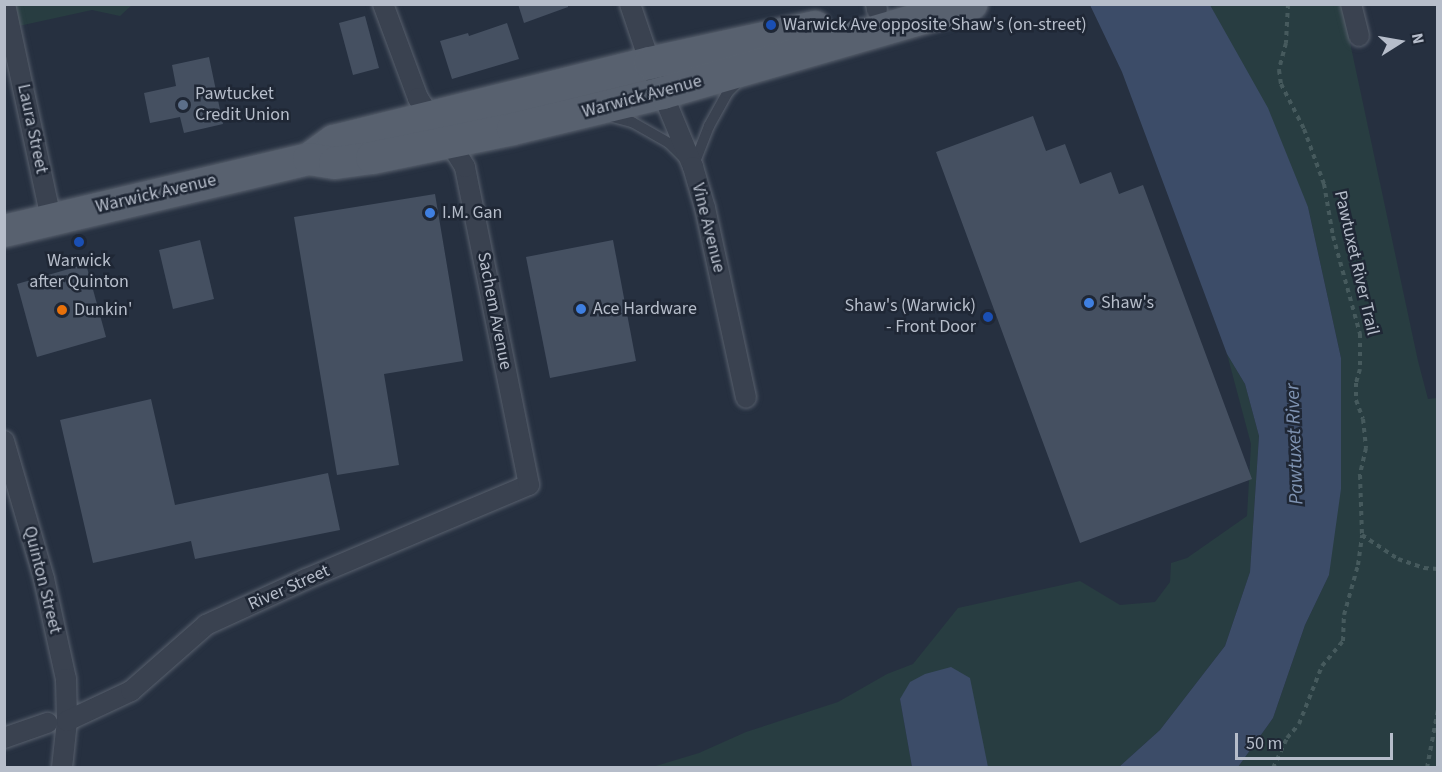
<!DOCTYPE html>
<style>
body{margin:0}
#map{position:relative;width:1442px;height:772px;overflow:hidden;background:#263040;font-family:"Source Sans 3",sans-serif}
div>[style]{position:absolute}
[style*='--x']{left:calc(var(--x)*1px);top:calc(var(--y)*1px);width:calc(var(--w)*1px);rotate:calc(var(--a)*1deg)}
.green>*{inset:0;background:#283d41}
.water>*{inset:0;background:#3c4c68}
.building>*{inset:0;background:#455061}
.path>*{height:4px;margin-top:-2px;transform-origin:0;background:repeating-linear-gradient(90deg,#465a5d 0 4.5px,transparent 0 9px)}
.roads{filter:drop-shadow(0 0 2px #58606d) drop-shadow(0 0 2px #58606d)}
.lane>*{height:10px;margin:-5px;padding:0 5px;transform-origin:5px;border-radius:5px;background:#3a4250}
.street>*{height:20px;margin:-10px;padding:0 10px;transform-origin:10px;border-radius:10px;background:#3a4250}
.primary>*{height:32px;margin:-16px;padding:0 16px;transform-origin:16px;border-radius:16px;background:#58616f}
.dots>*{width:16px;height:16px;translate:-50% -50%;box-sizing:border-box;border:3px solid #1f2735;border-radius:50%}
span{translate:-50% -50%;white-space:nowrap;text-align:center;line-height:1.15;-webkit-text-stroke:5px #1f2735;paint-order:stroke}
.poi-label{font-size:18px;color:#b6bdca}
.left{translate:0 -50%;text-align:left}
.right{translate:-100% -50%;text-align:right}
.street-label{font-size:18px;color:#b6bdca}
.water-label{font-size:20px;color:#7e92b1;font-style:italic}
.frame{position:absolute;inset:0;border:6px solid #b6bdca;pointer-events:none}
.north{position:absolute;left:1370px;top:12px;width:60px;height:60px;-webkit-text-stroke:4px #1f2735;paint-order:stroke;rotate:79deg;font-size:16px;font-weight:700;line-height:24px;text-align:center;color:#b6bdca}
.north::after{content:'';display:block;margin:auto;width:21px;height:27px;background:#b6bdca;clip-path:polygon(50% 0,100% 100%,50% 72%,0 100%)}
.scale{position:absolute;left:1235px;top:733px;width:158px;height:27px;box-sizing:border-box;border:3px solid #b6bdca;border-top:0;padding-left:8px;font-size:18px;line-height:21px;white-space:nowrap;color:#b6bdca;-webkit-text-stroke:4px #1f2735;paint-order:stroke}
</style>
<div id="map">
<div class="green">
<i style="clip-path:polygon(5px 5px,132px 5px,120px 16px,92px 10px,5px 29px)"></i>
<i style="clip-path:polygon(1210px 5px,1342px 5px,1418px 361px,1428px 399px,1437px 398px,1437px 767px,1238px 767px,1273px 718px,1305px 625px,1329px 575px,1341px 410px,1341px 358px,1308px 207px)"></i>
<i style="clip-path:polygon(1227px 354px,1245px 384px,1259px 436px,1250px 572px,1225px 646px,1160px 730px,1119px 767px,988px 767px,985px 761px,900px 699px,912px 767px,649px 768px,699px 753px,746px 732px,838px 702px,887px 674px,913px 664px,958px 608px,1080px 581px,1120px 605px,1155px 602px,1170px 582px,1171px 563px,1187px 558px,1247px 516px,1251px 444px)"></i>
</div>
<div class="water">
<i style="clip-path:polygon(1090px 5px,1210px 5px,1268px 108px,1308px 207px,1341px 358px,1341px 489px,1329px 575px,1305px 625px,1273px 718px,1238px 767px,1119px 767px,1160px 730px,1225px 646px,1250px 572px,1259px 436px,1245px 384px,1227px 354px,1122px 72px)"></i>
<i style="clip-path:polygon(951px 667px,970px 678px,988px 767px,912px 767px,900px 699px,910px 682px,925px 674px)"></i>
</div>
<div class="building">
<i style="clip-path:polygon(518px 4px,568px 4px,568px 7px,524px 23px)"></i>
<i style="clip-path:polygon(365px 16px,379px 68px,353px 75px,339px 23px)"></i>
<i style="clip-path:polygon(507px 23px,519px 59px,452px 79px,440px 41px,468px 33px,469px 36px)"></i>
<i style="clip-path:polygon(209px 57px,223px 124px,184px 133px,180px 117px,150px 123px,144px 93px,176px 86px,172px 65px)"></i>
<i style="clip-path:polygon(1033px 116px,1046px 151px,1065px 144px,1080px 184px,1111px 172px,1119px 194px,1143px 185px,1252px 479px,1080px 543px,936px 152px)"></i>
<i style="clip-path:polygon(435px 194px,463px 361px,384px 374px,399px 465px,337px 475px,294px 217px)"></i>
<i style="clip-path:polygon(200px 240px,214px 299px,173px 309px,159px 250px)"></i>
<i style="clip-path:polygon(613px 240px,636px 361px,550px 378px,526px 257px)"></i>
<i style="clip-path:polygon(86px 264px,106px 337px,37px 357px,17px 284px)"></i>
<i style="clip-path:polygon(151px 399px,175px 505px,328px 473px,340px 530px,195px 559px,191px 541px,93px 563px,60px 420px)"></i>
</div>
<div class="path">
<i style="--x:1288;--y:4;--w:39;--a:93"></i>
<i style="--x:1286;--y:43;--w:28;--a:105"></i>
<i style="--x:1279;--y:70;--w:14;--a:82"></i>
<i style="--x:1281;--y:84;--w:51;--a:62.9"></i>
<i style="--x:1304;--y:129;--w:59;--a:70"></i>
<i style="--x:1324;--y:184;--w:53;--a:80.2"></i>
<i style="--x:1333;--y:236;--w:102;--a:74.6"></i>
<i style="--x:1360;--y:334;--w:35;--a:90"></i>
<i style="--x:1360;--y:369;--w:15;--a:106"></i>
<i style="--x:1356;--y:383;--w:17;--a:90"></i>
<i style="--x:1356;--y:400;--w:20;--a:70"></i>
<i style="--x:1363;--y:419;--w:29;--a:84"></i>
<i style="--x:1366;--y:448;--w:28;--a:103"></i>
<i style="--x:1360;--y:475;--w:60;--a:88.1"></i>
<i style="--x:1362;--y:535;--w:43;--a:33.7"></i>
<i style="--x:1398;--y:559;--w:28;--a:19"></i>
<i style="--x:1424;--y:568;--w:14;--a:4"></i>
<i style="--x:1273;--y:768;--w:33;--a:-65"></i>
<i style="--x:1287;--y:738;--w:18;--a:-49"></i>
<i style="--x:1299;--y:724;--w:62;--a:-68.4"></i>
<i style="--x:1322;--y:666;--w:33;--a:-50"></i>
<i style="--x:1343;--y:641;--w:26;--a:-88"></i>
<i style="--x:1344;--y:615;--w:52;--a:-74.4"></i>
<i style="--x:1358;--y:565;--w:30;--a:-82"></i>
<i style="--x:1427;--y:768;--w:60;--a:-79.4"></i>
</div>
<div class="roads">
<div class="lane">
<i style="--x:609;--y:116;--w:24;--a:15"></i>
<i style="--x:632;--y:122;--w:43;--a:29.6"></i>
<i style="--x:669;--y:143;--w:34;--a:45"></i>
<i style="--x:693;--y:167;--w:44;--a:-68.7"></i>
<i style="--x:709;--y:126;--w:38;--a:-61"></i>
<i style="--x:727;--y:93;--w:18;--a:-45"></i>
</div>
<div class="street">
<i style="--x:5;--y:4;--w:219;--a:77.9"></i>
<i style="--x:383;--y:4;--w:100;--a:69.6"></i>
<i style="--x:418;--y:98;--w:24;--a:57"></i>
<i style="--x:630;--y:4;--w:62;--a:71.3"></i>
<i style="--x:650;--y:63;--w:113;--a:67.5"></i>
<i style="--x:693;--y:167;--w:43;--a:73.7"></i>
<i style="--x:705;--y:208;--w:194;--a:77.8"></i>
<i style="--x:876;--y:4;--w:6;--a:81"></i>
<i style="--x:1351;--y:4;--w:33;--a:76"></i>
<i style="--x:4;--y:441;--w:144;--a:73.8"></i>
<i style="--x:44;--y:579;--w:102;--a:77.6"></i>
<i style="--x:66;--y:679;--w:42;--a:88.6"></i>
<i style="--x:67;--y:721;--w:47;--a:96.1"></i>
<i style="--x:67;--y:721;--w:71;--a:-25.1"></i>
<i style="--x:131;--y:691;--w:100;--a:-41.3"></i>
<i style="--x:206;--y:625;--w:110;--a:-24.7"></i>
<i style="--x:306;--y:579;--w:242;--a:-22.9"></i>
<i style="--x:529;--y:485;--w:324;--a:-101.4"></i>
<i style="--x:465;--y:167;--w:31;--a:-122"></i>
<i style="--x:4;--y:738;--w:46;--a:-19.2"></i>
</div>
<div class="primary">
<i style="--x:309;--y:159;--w:31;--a:-36"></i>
<i style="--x:334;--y:141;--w:325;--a:-13.9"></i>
<i style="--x:650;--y:63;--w:169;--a:-12.3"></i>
<i style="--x:4;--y:231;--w:313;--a:-13.3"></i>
<i style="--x:309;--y:159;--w:26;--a:9"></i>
<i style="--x:335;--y:163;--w:37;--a:-8"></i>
<i style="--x:372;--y:158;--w:144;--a:-11.6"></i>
<i style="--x:513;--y:129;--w:154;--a:-13.5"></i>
<i style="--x:663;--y:93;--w:321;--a:-16.1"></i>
</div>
</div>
<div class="dots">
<i style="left:771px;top:25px;background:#1a4fb4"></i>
<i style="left:183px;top:105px;background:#5c6f8a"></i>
<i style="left:430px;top:213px;background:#3f7fe0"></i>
<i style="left:79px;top:242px;background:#1a4fb4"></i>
<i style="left:1089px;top:303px;background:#3f7fe0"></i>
<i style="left:581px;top:309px;background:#3f7fe0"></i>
<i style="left:62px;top:310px;background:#e8710a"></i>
<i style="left:988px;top:317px;background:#1a4fb4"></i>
</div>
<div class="poi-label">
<span class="left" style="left:783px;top:25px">Warwick Ave opposite Shaw's (on-street)</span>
<span class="left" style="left:195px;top:105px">Pawtucket<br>Credit Union</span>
<span class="left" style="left:442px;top:213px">I.M. Gan</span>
<span style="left:79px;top:272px">Warwick<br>after Quinton</span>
<span class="left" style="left:1101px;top:303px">Shaw's</span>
<span class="right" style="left:976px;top:317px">Shaw's (Warwick)<br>- Front Door</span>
<span class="left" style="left:593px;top:309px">Ace Hardware</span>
<span class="left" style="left:74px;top:310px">Dunkin'</span>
</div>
<div class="street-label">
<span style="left:642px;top:97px;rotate:-15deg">Warwick Avenue</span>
<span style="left:32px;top:129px;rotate:78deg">Laura Street</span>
<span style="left:156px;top:194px;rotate:-13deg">Warwick Avenue</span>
<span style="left:708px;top:228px;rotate:76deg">Vine Avenue</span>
<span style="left:1356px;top:263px;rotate:77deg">Pawtuxet River Trail</span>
<span style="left:494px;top:311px;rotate:79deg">Sachem Avenue</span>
<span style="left:42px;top:580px;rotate:76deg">Quinton Street</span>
<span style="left:289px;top:588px;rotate:-24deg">River Street</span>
</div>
<div class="water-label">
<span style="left:1295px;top:444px;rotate:-92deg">Pawtuxet River</span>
</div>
<div class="frame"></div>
<div class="north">N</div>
<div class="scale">50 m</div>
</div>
